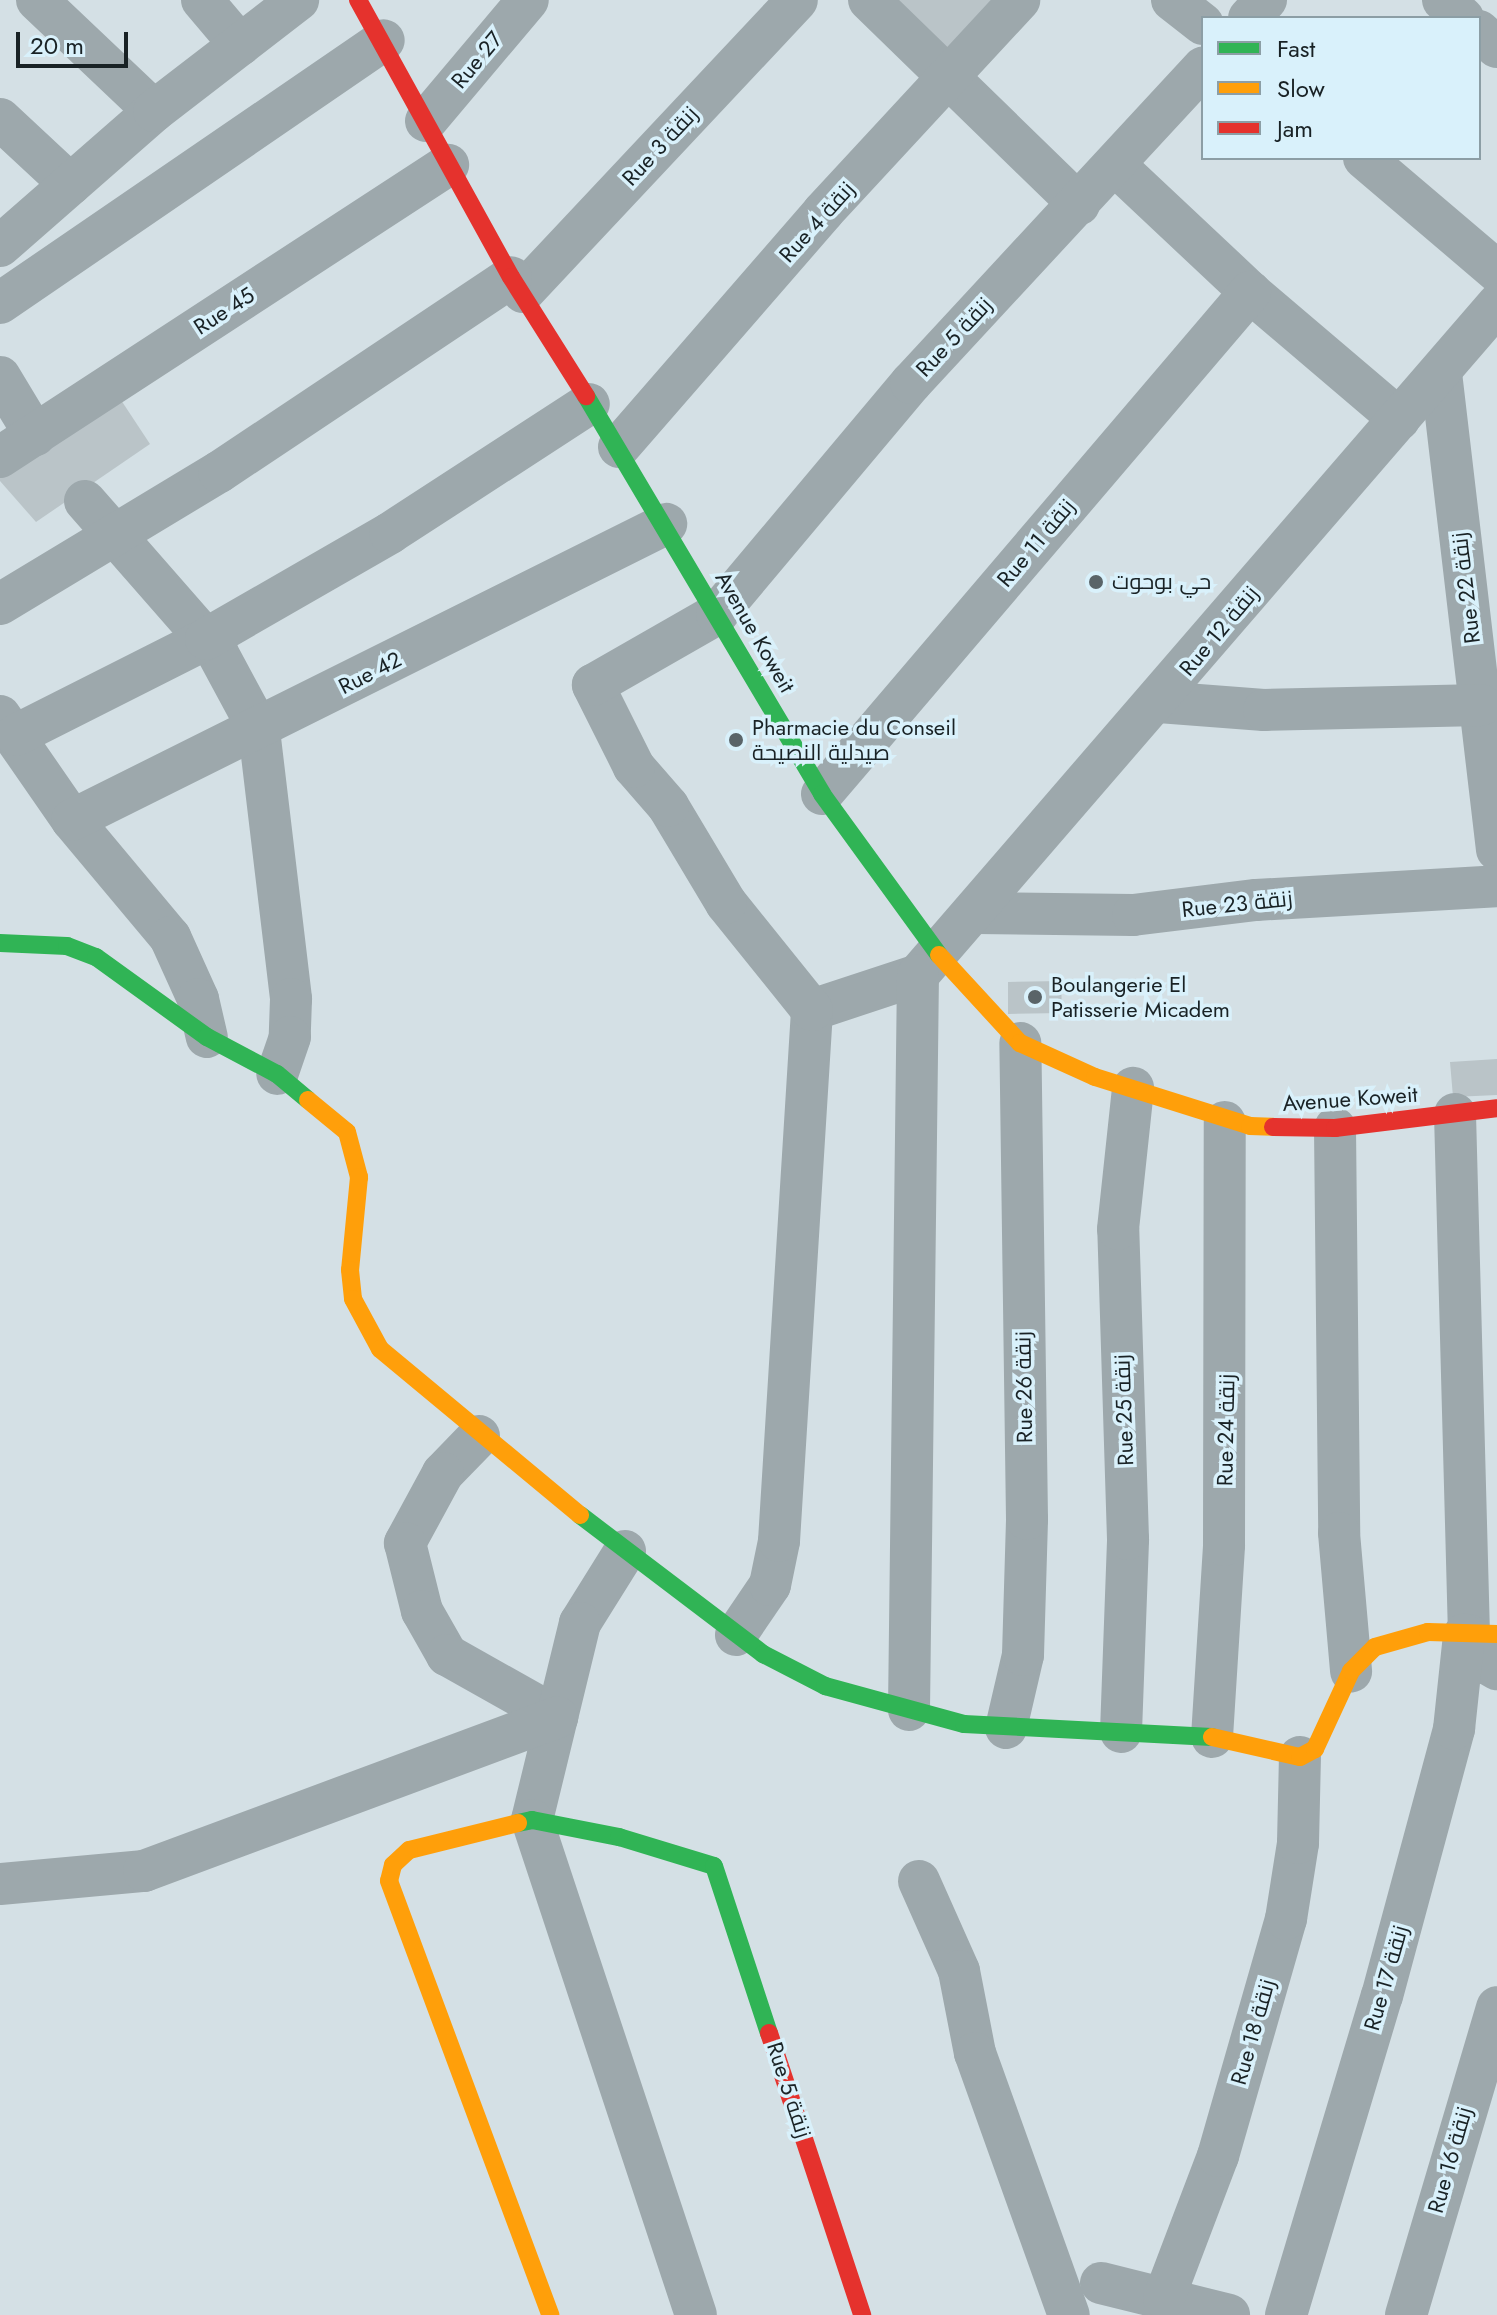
<!DOCTYPE html>
<meta charset="utf-8">
<style>
body{margin:0}
#map{position:relative;width:1497px;height:2315px;overflow:hidden;background:#d4e0e5;font-family:Jost,Cairo,sans-serif}
div>[style]{position:absolute}
[style*='--x']{left:calc(var(--x)*1px);top:calc(var(--y)*1px);width:calc(var(--w)*1px);rotate:calc(var(--a)*1deg)}
.building>*{inset:0;background:#bac4c8}
.street>*{height:42px;margin:-21px;padding:0 21px;transform-origin:21px;border-radius:21px;background:#9da8ac}
.fast>*{height:18px;margin:-9px;padding:0 9px;transform-origin:9px;border-radius:9px;background:#30b455}
.slow>*{height:18px;margin:-9px;padding:0 9px;transform-origin:9px;border-radius:9px;background:#ff9f0a}
.jam>*{height:18px;margin:-9px;padding:0 9px;transform-origin:9px;border-radius:9px;background:#e5322d}
.dots>*{width:22px;height:22px;translate:-50% -50%;box-sizing:border-box;border:4px solid #d9f1fb;border-radius:50%}
span{translate:-50% -50%;white-space:nowrap;text-align:center;line-height:1.15;-webkit-text-stroke:7px #d9f1fb;paint-order:stroke}
.street-label{font-size:22px;color:#192225}
.poi-label{font-size:22px;color:#192225}
.left{translate:0 -50%;text-align:left}
.legend{position:absolute;left:1201px;top:16px;width:280px;height:144px;box-sizing:border-box;background:#d9f1fb;border:2px solid #8c9ea5;margin:0;padding:10px 14px;list-style:none;font-size:24px;color:#192225}
.legend li{display:flex;align-items:center;gap:16px;height:40px}
.legend b{width:40px;border:2px solid #8c9ea5}
.scale{position:absolute;left:16px;top:32px;width:112px;height:36px;box-sizing:border-box;border:4px solid #192225;border-top:0;padding-left:10px;font-size:24px;line-height:28px;white-space:nowrap;color:#192225;-webkit-text-stroke:6px #d9f1fb;paint-order:stroke}
</style>
<div id="map">
<div class="building">
<i style="clip-path:polygon(888px 0,999px 0,951px 58px)"></i>
<i style="clip-path:polygon(119px 397px,150px 444px,36px 522px,0 481px,0 474px)"></i>
<i style="clip-path:polygon(1061px 981px,1062px 1013px,1008px 1014px,1008px 982px)"></i>
<i style="clip-path:polygon(1497px 1059px,1497px 1095px,1453px 1097px,1450px 1062px)"></i>
</div>
<div class="street">
<i style="--x:37;--y:0;--w:161;--a:43.5"></i>
<i style="--x:202;--y:0;--w:59;--a:49.8"></i>
<i style="--x:869;--y:0;--w:293;--a:44.2"></i>
<i style="--x:1172;--y:0;--w:39;--a:38"></i>
<i style="--x:1443;--y:0;--w:27;--a:42"></i>
<i style="--x:1249;--y:18;--w:25;--a:-47"></i>
<i style="--x:1479;--y:31;--w:24;--a:42"></i>
<i style="--x:0;--y:119;--w:96;--a:42.9"></i>
<i style="--x:426;--y:121;--w:158;--a:-49.9"></i>
<i style="--x:1364;--y:158;--w:175;--a:40.4"></i>
<i style="--x:1116;--y:166;--w:184;--a:43.2"></i>
<i style="--x:1250;--y:292;--w:196;--a:40.4"></i>
<i style="--x:0;--y:246;--w:205;--a:-41.2"></i>
<i style="--x:154;--y:111;--w:182;--a:-37.6"></i>
<i style="--x:523;--y:292;--w:400;--a:-46.8"></i>
<i style="--x:0;--y:303;--w:465;--a:-34.4"></i>
<i style="--x:1441;--y:373;--w:480;--a:83.3"></i>
<i style="--x:0;--y:377;--w:68;--a:58.9"></i>
<i style="--x:619;--y:447;--w:311;--a:-49"></i>
<i style="--x:823;--y:212;--w:289;--a:-47.2"></i>
<i style="--x:0;--y:457;--w:535;--a:-33.1"></i>
<i style="--x:85;--y:501;--w:201;--a:48.8"></i>
<i style="--x:217;--y:652;--w:89;--a:61.7"></i>
<i style="--x:259;--y:730;--w:271;--a:83.2"></i>
<i style="--x:291;--y:999;--w:38;--a:92"></i>
<i style="--x:290;--y:1037;--w:39;--a:109"></i>
<i style="--x:0;--y:604;--w:256;--a:-31.1"></i>
<i style="--x:219;--y:472;--w:351;--a:-33.7"></i>
<i style="--x:1159;--y:702;--w:105;--a:4.4"></i>
<i style="--x:1264;--y:710;--w:217;--a:-1.3"></i>
<i style="--x:0;--y:716;--w:126;--a:55.3"></i>
<i style="--x:72;--y:820;--w:153;--a:50.1"></i>
<i style="--x:170;--y:937;--w:68;--a:65.7"></i>
<i style="--x:198;--y:999;--w:39;--a:77"></i>
<i style="--x:16;--y:735;--w:213;--a:-26.8"></i>
<i style="--x:206;--y:639;--w:212;--a:-29.9"></i>
<i style="--x:390;--y:533;--w:237;--a:-33"></i>
<i style="--x:822;--y:794;--w:660;--a:-49.55"></i>
<i style="--x:72;--y:820;--w:664;--a:-26.49"></i>
<i style="--x:977;--y:913;--w:156;--a:0.7"></i>
<i style="--x:1133;--y:915;--w:124;--a:-7"></i>
<i style="--x:1256;--y:900;--w:241;--a:-3.3"></i>
<i style="--x:812;--y:1010;--w:112;--a:-18.3"></i>
<i style="--x:918;--y:975;--w:886;--a:-49.17"></i>
<i style="--x:1455;--y:1114;--w:521;--a:88.46"></i>
<i style="--x:1469;--y:1635;--w:33;--a:59"></i>
<i style="--x:1486;--y:1663;--w:13;--a:29"></i>
<i style="--x:1335;--y:1128;--w:405;--a:89.4"></i>
<i style="--x:1339;--y:1533;--w:139;--a:85"></i>
<i style="--x:479;--y:1436;--w:52;--a:134.2"></i>
<i style="--x:443;--y:1473;--w:80;--a:118.5"></i>
<i style="--x:405;--y:1543;--w:70;--a:76"></i>
<i style="--x:422;--y:1611;--w:51;--a:60.4"></i>
<i style="--x:447;--y:1655;--w:126;--a:29.4"></i>
<i style="--x:625;--y:1551;--w:85;--a:122"></i>
<i style="--x:580;--y:1623;--w:203;--a:103.7"></i>
<i style="--x:532;--y:1820;--w:521;--a:71.67"></i>
<i style="--x:736;--y:1635;--w:60;--a:-55.8"></i>
<i style="--x:770;--y:1585;--w:45;--a:-78.4"></i>
<i style="--x:779;--y:1541;--w:532;--a:-86.44"></i>
<i style="--x:812;--y:1010;--w:137;--a:-128.8"></i>
<i style="--x:726;--y:903;--w:113;--a:-120.9"></i>
<i style="--x:668;--y:806;--w:52;--a:-131.1"></i>
<i style="--x:634;--y:767;--w:92;--a:-116.6"></i>
<i style="--x:593;--y:685;--w:143;--a:-29.8"></i>
<i style="--x:717;--y:614;--w:302;--a:-50"></i>
<i style="--x:911;--y:383;--w:430;--a:-47.2"></i>
<i style="--x:909;--y:1710;--w:735;--a:-89.3"></i>
<i style="--x:1006;--y:1728;--w:75;--a:-76.9"></i>
<i style="--x:1023;--y:1655;--w:136;--a:-88.3"></i>
<i style="--x:1027;--y:1519;--w:476;--a:-90.8"></i>
<i style="--x:1121;--y:1732;--w:193;--a:-87.9"></i>
<i style="--x:1128;--y:1539;--w:310;--a:-91.8"></i>
<i style="--x:1118;--y:1229;--w:142;--a:-83.9"></i>
<i style="--x:1212;--y:1737;--w:192;--a:-86.4"></i>
<i style="--x:1224;--y:1545;--w:423;--a:-89.9"></i>
<i style="--x:919;--y:1881;--w:98;--a:66"></i>
<i style="--x:959;--y:1971;--w:84;--a:79"></i>
<i style="--x:975;--y:2053;--w:278;--a:70.3"></i>
<i style="--x:0;--y:1884;--w:145;--a:-5.2"></i>
<i style="--x:144;--y:1871;--w:441;--a:-20.4"></i>
<i style="--x:1101;--y:2283;--w:132;--a:14"></i>
<i style="--x:1164;--y:2298;--w:152;--a:-69.2"></i>
<i style="--x:1218;--y:2156;--w:247;--a:-74"></i>
<i style="--x:1286;--y:1919;--w:77;--a:-81"></i>
<i style="--x:1298;--y:1843;--w:86;--a:-88.7"></i>
<i style="--x:1286;--y:2315;--w:333;--a:-73.3"></i>
<i style="--x:1382;--y:1996;--w:277;--a:-74.9"></i>
<i style="--x:1454;--y:1729;--w:95;--a:-83.9"></i>
<i style="--x:1406;--y:2315;--w:321;--a:-73.5"></i>
</div>
<div class="fast">
<i style="--x:586;--y:396;--w:463;--a:59.3"></i>
<i style="--x:822;--y:794;--w:199;--a:54"></i>
<i style="--x:0;--y:943;--w:67;--a:2.6"></i>
<i style="--x:67;--y:946;--w:31;--a:21"></i>
<i style="--x:96;--y:957;--w:137;--a:35.8"></i>
<i style="--x:207;--y:1037;--w:79;--a:27.9"></i>
<i style="--x:277;--y:1074;--w:40;--a:40"></i>
<i style="--x:580;--y:1515;--w:230;--a:37.2"></i>
<i style="--x:763;--y:1654;--w:70;--a:27.3"></i>
<i style="--x:825;--y:1686;--w:144;--a:15.3"></i>
<i style="--x:964;--y:1724;--w:248;--a:3"></i>
<i style="--x:518;--y:1823;--w:14;--a:-12"></i>
<i style="--x:532;--y:1820;--w:89;--a:11.1"></i>
<i style="--x:619;--y:1837;--w:99;--a:17"></i>
<i style="--x:714;--y:1866;--w:176;--a:71.8"></i>
</div>
<div class="slow">
<i style="--x:939;--y:955;--w:120;--a:47.4"></i>
<i style="--x:1020;--y:1043;--w:82;--a:24.4"></i>
<i style="--x:1095;--y:1077;--w:163;--a:17.5"></i>
<i style="--x:1250;--y:1126;--w:23;--a:2"></i>
<i style="--x:308;--y:1100;--w:50;--a:39.4"></i>
<i style="--x:347;--y:1132;--w:47;--a:75.1"></i>
<i style="--x:359;--y:1177;--w:93;--a:95.5"></i>
<i style="--x:350;--y:1270;--w:29;--a:84"></i>
<i style="--x:353;--y:1299;--w:57;--a:61.6"></i>
<i style="--x:380;--y:1349;--w:260;--a:39.7"></i>
<i style="--x:1212;--y:1737;--w:90;--a:12.8"></i>
<i style="--x:1300;--y:1757;--w:17;--a:-28"></i>
<i style="--x:1315;--y:1749;--w:86;--a:-65.2"></i>
<i style="--x:1351;--y:1671;--w:34;--a:-45"></i>
<i style="--x:1375;--y:1647;--w:55;--a:-15.8"></i>
<i style="--x:1428;--y:1632;--w:69;--a:1.7"></i>
<i style="--x:518;--y:1823;--w:112;--a:166.1"></i>
<i style="--x:409;--y:1850;--w:22;--a:137"></i>
<i style="--x:393;--y:1865;--w:16;--a:104"></i>
<i style="--x:389;--y:1881;--w:463;--a:69.6"></i>
</div>
<div class="jam">
<i style="--x:358;--y:0;--w:316;--a:61.1"></i>
<i style="--x:511;--y:277;--w:141;--a:57.8"></i>
<i style="--x:1273;--y:1127;--w:62;--a:0.9"></i>
<i style="--x:1335;--y:1128;--w:163;--a:-7"></i>
<i style="--x:769;--y:2033;--w:297;--a:71.7"></i>
</div>
<div class="dots">
<i style="left:1096px;top:582px;background:#5a6468"></i>
<i style="left:736px;top:740px;background:#5a6468"></i>
<i style="left:1035px;top:997px;background:#5a6468"></i>
</div>
<div class="street-label">
<span style="left:477px;top:60px;rotate:-50deg">Rue 27</span>
<span style="left:660px;top:146px;rotate:-47deg">Rue 3 زنقة</span>
<span style="left:817px;top:222px;rotate:-48deg">Rue 4 زنقة</span>
<span style="left:224px;top:311px;rotate:-33deg">Rue 45</span>
<span style="left:954px;top:337px;rotate:-47deg">Rue 5 زنقة</span>
<span style="left:1036px;top:543px;rotate:-50deg">Rue 11 زنقة</span>
<span style="left:1466px;top:588px;rotate:-97deg">Rue 22 زنقة</span>
<span style="left:1219px;top:631px;rotate:-50deg">Rue 12 زنقة</span>
<span style="left:755px;top:632px;rotate:60deg">Avenue Koweit</span>
<span style="left:370px;top:673px;rotate:-27deg">Rue 42</span>
<span style="left:1237px;top:904px;rotate:-6deg">Rue 23 زنقة</span>
<span style="left:1350px;top:1099px;rotate:-4deg">Avenue Koweit</span>
<span style="left:1024px;top:1387px;rotate:-91deg">Rue 26 زنقة</span>
<span style="left:1124px;top:1410px;rotate:-92deg">Rue 25 زنقة</span>
<span style="left:1226px;top:1430px;rotate:-89deg">Rue 24 زنقة</span>
<span style="left:1386px;top:1978px;rotate:-74deg">Rue 17 زنقة</span>
<span style="left:1253px;top:2032px;rotate:-74deg">Rue 18 زنقة</span>
<span style="left:789px;top:2090px;rotate:72deg">Rue 5 زنقة</span>
<span style="left:1450px;top:2160px;rotate:-74deg">Rue 16 زنقة</span>
</div>
<div class="poi-label">
<span class="left" style="left:1112px;top:582px">حي بوحوت</span>
<span class="left" style="left:752px;top:740px">Pharmacie du Conseil<br>صيدلية النصيحة</span>
<span class="left" style="left:1051px;top:997px">Boulangerie El<br>Patisserie Micadem</span>
</div>
<ul class="legend">
<li><b style="height:10px;background:#30b455"></b>Fast</li>
<li><b style="height:10px;background:#ff9f0a"></b>Slow</li>
<li><b style="height:10px;background:#e5322d"></b>Jam</li>
</ul>
<div class="scale">20 m</div>
</div>
